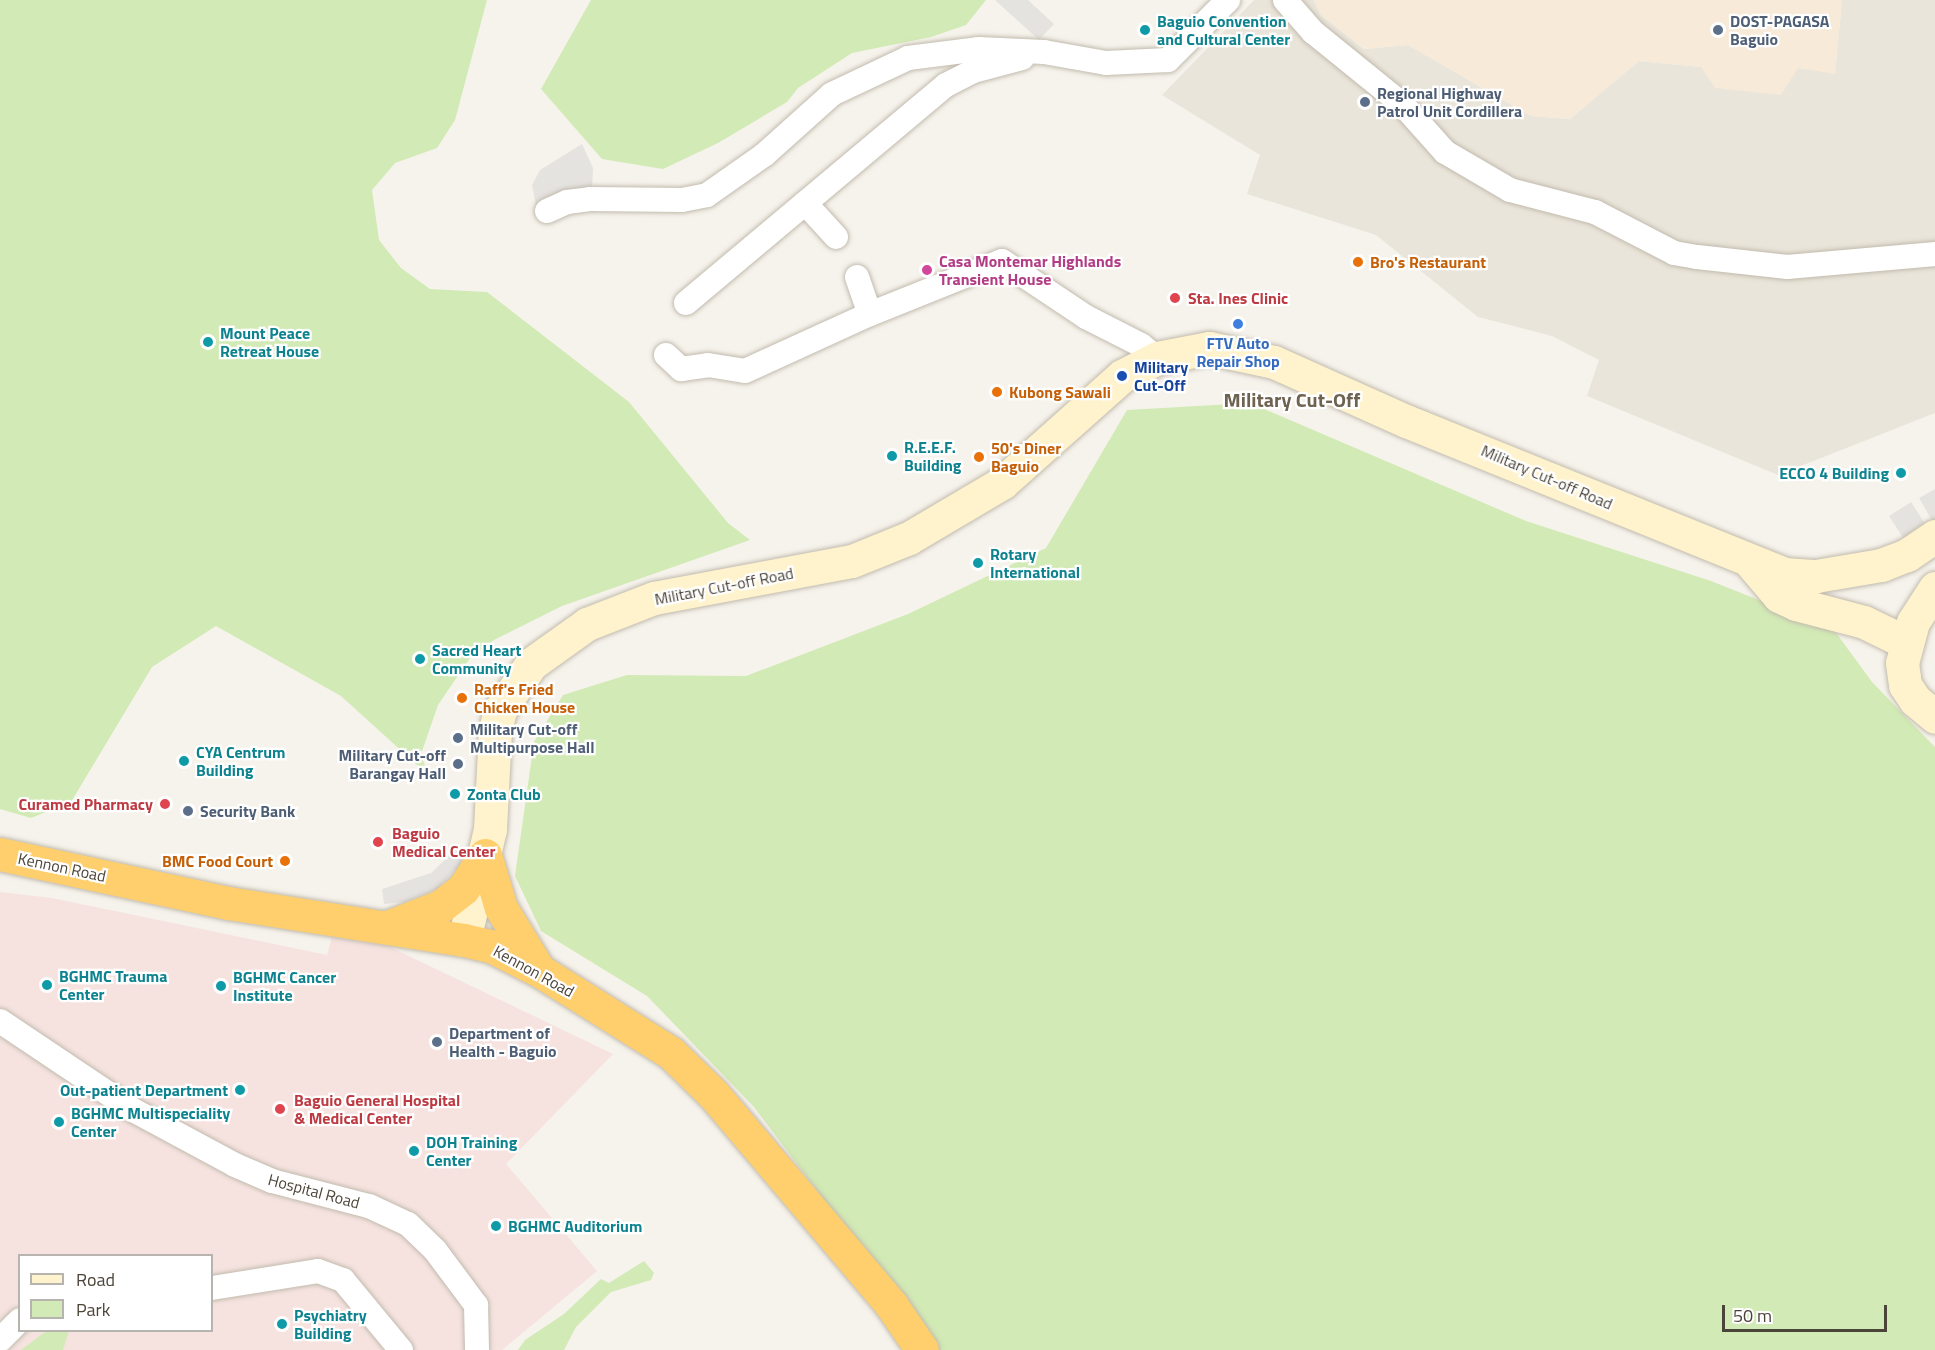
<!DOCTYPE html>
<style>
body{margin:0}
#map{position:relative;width:1935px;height:1350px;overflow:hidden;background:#f6f3ec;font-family:"Titillium Web",sans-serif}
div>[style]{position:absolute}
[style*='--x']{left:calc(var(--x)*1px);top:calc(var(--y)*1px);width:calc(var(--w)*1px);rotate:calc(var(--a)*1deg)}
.residential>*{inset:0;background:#eae5da}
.commercial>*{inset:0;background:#f7ead8}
.medical>*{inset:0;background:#f6e3e0}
.green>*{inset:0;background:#d2eab5}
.parking>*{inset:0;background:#e5e3e0}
.roads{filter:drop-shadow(0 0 2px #c2bbae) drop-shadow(0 0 2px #c2bbae)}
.street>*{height:24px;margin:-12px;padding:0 12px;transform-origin:12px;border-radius:12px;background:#fff}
.secondary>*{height:33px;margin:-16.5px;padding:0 16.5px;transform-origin:16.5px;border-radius:16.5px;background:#fff3cd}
.highway>*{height:33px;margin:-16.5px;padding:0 16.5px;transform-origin:16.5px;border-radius:16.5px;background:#ffcf6e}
.dots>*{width:16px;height:16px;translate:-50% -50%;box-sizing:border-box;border:3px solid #fff;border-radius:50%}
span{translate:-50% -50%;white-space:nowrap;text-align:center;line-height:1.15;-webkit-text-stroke:4.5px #fff;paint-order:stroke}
.culture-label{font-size:16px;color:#0d838f;font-weight:700}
.left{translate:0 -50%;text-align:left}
.right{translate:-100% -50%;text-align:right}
.service-label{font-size:16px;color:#4e5e75;font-weight:700}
.hotel-label{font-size:16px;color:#b23c85;font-weight:700}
.food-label{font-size:16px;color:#c56008;font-weight:700}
.health-label{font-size:16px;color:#be3a42;font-weight:700}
.shop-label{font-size:16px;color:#366cbe;font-weight:700}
.transit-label{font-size:16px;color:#164399;font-weight:700}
.street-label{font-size:16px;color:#4b4439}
.quarter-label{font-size:20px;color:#6e6250;font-weight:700}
.legend{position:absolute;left:18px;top:1254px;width:195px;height:78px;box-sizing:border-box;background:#fff;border:2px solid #b7b4b0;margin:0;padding:8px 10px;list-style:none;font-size:18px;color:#4b4439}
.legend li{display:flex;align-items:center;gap:12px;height:30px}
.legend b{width:30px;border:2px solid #b7b4b0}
.scale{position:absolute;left:1722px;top:1305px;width:165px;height:27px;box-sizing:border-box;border:3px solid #4b4439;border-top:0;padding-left:8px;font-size:18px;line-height:21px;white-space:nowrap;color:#4b4439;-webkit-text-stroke:4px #fff;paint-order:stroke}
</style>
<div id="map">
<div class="residential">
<i style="clip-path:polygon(1254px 0,1314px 0,1321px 15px,1364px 49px,1408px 45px,1531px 116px,1570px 119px,1639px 61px,1701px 67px,1798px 68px,1835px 73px,1842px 0,1935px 0,1935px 413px,1778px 475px,1587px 396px,1599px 360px,1552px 336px,1478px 317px,1376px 235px,1247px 194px,1260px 155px,1162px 95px)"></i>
</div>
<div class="commercial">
<i style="clip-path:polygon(1314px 0,1842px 0,1835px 74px,1798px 68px,1781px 95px,1715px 88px,1701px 67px,1639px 61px,1570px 119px,1531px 116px,1408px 45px,1365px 49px,1321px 15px)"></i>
</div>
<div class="medical">
<i style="clip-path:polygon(evenodd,0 892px,52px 898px,327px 955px,332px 937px,388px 946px,613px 1054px,506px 1164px,597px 1271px,502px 1350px,0 1350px,0 892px,20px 1256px,212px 1256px,212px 1330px,20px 1330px,20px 1256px)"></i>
</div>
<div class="green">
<i style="clip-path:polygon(0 0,487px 0,455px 120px,437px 148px,395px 163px,372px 190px,379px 240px,401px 268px,430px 289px,487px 292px,629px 402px,728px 523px,750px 540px,562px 606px,494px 640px,470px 658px,438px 705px,421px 754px,428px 775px,341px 696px,216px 626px,152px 667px,71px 802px,31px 818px,0 809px)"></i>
<i style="clip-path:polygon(591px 0,986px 0,966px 25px,931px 37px,852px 53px,798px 88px,787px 102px,718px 143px,663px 169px,602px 159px,541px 89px)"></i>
<i style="clip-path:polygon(1250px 403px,1526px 521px,1711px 581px,1834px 630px,1872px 682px,1935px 747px,1935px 1350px,937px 1350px,754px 1107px,647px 996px,541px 931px,515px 876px,534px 742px,563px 695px,627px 675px,746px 676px,908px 614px,1046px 548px,1127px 410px)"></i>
<i style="clip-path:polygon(644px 1261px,654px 1273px,651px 1280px,611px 1292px,576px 1327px,564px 1350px,518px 1350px,525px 1340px,564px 1314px,601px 1279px,609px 1283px)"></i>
<i style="clip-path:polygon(69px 1331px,63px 1350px,21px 1350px,45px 1332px)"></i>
</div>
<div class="parking">
<i style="clip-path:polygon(995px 0,1028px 0,1054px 24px,1039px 40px)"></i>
<i style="clip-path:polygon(582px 144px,593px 168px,592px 191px,536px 205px,532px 185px,540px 170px)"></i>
<i style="clip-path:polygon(1935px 489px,1935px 523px,1934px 524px,1919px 498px)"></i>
<i style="clip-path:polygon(1911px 502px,1929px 530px,1907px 544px,1889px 516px)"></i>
<i style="clip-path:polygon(452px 845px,465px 850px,460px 864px,438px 888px,405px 902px,384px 904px,382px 889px,431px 873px,448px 857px)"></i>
</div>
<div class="roads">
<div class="street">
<i style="--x:1285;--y:0;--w:43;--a:48.8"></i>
<i style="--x:1313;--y:32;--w:116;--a:39"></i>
<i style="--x:1403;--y:105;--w:63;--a:48.2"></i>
<i style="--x:1445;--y:152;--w:75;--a:30.3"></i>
<i style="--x:1510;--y:190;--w:88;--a:14.5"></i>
<i style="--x:1595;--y:212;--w:89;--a:27.4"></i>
<i style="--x:1674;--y:253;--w:23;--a:10"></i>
<i style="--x:1697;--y:257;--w:91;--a:6.3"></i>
<i style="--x:1787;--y:267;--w:149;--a:-5"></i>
<i style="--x:805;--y:203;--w:46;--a:47.6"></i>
<i style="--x:547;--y:211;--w:22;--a:-24"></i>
<i style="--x:567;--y:202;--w:23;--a:-7"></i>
<i style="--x:590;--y:199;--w:92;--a:0.6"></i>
<i style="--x:682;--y:200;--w:25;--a:-11"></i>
<i style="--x:707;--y:195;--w:70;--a:-35.1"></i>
<i style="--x:764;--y:155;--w:91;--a:-41.9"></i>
<i style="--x:832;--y:94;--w:84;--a:-25.3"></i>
<i style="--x:908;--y:58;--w:72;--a:-7.2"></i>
<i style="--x:979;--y:49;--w:65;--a:2.6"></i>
<i style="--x:1044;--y:52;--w:63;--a:10.1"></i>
<i style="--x:1106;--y:63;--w:62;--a:-2.8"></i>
<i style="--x:1168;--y:60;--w:85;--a:-45"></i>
<i style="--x:857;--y:277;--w:39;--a:71"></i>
<i style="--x:686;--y:303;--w:339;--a:-40"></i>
<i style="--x:946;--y:85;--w:30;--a:-27"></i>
<i style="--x:973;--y:71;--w:51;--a:-14.9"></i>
<i style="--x:666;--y:355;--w:21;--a:43"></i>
<i style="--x:681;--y:369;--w:27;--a:-8"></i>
<i style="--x:708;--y:365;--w:37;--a:9"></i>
<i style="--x:745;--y:371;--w:137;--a:-24.5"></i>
<i style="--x:870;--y:314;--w:142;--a:-21.9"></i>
<i style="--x:1002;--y:261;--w:101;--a:33.7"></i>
<i style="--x:1086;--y:317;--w:62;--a:27"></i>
<i style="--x:1141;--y:345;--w:21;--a:39"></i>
<i style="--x:0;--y:1021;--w:160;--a:33.8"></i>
<i style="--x:133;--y:1110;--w:116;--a:28.3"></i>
<i style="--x:235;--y:1165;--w:40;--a:23.4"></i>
<i style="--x:272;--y:1181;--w:100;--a:14.5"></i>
<i style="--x:369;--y:1206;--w:43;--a:24.8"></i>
<i style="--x:408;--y:1224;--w:37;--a:44"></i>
<i style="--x:435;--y:1250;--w:69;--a:53.3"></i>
<i style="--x:476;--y:1305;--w:45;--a:88.7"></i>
<i style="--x:212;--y:1288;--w:107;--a:-9.1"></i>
<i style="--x:318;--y:1271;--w:27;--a:20"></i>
<i style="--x:343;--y:1280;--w:91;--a:50.4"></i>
<i style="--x:0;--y:1340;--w:28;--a:-45"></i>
</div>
<div class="secondary">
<i style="--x:1751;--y:563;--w:43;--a:49.7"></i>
<i style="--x:1779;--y:596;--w:19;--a:25"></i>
<i style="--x:1796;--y:604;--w:70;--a:14.8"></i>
<i style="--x:1864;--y:622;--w:46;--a:26"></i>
<i style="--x:1935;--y:588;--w:40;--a:122.9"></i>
<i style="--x:1913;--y:622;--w:42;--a:105"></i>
<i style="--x:1902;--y:663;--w:22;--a:82"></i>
<i style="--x:1905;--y:685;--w:18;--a:56"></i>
<i style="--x:1915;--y:700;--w:26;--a:40"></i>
<i style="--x:464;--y:940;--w:114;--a:-76.8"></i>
<i style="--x:490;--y:829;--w:99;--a:-87.1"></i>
<i style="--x:495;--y:730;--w:21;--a:-76"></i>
<i style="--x:500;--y:710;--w:55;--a:-56"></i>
<i style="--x:531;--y:664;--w:69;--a:-35.5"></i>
<i style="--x:587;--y:624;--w:72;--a:-21.2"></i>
<i style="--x:654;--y:598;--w:201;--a:-10.6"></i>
<i style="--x:852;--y:561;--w:61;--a:-22"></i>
<i style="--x:909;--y:538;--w:108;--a:-30.6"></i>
<i style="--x:1002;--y:483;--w:161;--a:-41.7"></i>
<i style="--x:1122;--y:376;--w:39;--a:-27"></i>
<i style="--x:1157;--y:358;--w:53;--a:-10.9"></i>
<i style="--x:1209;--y:348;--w:66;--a:12.2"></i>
<i style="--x:1274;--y:362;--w:145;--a:24.1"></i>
<i style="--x:1406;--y:421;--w:408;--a:22"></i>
<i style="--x:1784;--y:574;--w:32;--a:4"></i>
<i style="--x:1816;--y:576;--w:66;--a:-9.6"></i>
<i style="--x:1881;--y:565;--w:28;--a:-21"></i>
<i style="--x:1907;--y:555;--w:34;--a:-34"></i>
</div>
<div class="highway">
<i style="--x:0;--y:854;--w:233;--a:12.1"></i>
<i style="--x:228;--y:903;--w:239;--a:8.9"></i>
<i style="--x:464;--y:940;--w:28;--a:13"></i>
<i style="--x:491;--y:946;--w:55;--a:27"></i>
<i style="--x:540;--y:971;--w:155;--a:32"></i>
<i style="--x:671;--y:1053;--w:60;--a:44.3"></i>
<i style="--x:714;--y:1095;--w:276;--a:49.8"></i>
<i style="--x:892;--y:1306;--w:53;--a:55.7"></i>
<i style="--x:485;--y:855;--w:55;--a:73.2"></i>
<i style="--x:501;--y:908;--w:69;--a:58.6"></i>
<i style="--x:390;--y:926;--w:55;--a:-21.4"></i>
<i style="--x:441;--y:906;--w:28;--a:-38"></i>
<i style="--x:463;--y:889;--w:40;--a:-57.1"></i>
</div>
</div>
<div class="dots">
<i style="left:1145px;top:30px;background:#0f9aa8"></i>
<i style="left:1718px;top:30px;background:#5c6f8a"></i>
<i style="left:1365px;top:102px;background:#5c6f8a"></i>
<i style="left:1358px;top:262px;background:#e8710a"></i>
<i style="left:927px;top:270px;background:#d1479c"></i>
<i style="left:1175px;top:298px;background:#e0444e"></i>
<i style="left:1238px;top:324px;background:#3f7fe0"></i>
<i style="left:208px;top:342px;background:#0f9aa8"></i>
<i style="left:1122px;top:376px;background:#1a4fb4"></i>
<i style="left:997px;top:392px;background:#e8710a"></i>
<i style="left:892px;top:456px;background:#0f9aa8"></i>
<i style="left:979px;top:457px;background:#e8710a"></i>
<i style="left:1901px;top:473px;background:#0f9aa8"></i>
<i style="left:978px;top:563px;background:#0f9aa8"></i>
<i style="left:420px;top:659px;background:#0f9aa8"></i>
<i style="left:462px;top:698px;background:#e8710a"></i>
<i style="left:458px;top:738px;background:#5c6f8a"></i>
<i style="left:184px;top:761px;background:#0f9aa8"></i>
<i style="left:458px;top:764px;background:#5c6f8a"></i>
<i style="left:455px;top:794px;background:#0f9aa8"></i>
<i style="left:165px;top:804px;background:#e0444e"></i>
<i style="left:188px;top:811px;background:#5c6f8a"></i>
<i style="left:378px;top:842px;background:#e0444e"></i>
<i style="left:285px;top:861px;background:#e8710a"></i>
<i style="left:47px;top:985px;background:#0f9aa8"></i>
<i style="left:221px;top:986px;background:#0f9aa8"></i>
<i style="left:437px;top:1042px;background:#5c6f8a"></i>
<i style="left:240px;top:1090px;background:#0f9aa8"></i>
<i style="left:280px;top:1109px;background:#e0444e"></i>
<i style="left:59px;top:1122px;background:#0f9aa8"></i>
<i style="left:414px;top:1151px;background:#0f9aa8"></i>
<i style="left:496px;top:1226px;background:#0f9aa8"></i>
<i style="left:282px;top:1324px;background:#0f9aa8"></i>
</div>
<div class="culture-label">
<span class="left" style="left:1157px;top:30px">Baguio Convention<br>and Cultural Center</span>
<span class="left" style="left:220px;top:342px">Mount Peace<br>Retreat House</span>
<span class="left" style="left:904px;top:456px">R.E.E.F.<br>Building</span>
<span class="right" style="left:1889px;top:473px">ECCO 4 Building</span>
<span class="left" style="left:990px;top:563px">Rotary<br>International</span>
<span class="left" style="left:432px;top:659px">Sacred Heart<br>Community</span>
<span class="left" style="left:196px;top:761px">CYA Centrum<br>Building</span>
<span class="left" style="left:467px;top:794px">Zonta Club</span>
<span class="left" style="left:59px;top:985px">BGHMC Trauma<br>Center</span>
<span class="left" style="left:233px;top:986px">BGHMC Cancer<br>Institute</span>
<span class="right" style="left:228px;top:1090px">Out-patient Department</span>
<span class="left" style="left:71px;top:1122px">BGHMC Multispeciality<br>Center</span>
<span class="left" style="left:426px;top:1151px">DOH Training<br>Center</span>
<span class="left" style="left:508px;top:1226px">BGHMC Auditorium</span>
<span class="left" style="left:294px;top:1324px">Psychiatry<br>Building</span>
</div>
<div class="service-label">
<span class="left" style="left:1730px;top:30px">DOST-PAGASA<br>Baguio</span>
<span class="left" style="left:1377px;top:102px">Regional Highway<br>Patrol Unit Cordillera</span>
<span class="left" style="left:470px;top:738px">Military Cut-off<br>Multipurpose Hall</span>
<span class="right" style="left:446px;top:764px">Military Cut-off<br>Barangay Hall</span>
<span class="left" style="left:200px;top:811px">Security Bank</span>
<span class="left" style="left:449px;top:1042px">Department of<br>Health - Baguio</span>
</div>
<div class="hotel-label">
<span class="left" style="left:939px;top:270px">Casa Montemar Highlands<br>Transient House</span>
</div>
<div class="food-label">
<span class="left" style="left:1370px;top:262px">Bro's Restaurant</span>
<span class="left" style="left:1009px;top:392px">Kubong Sawali</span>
<span class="left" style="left:991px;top:457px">50's Diner<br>Baguio</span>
<span class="left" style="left:474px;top:698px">Raff's Fried<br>Chicken House</span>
<span class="right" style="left:273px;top:861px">BMC Food Court</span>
</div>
<div class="health-label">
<span class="left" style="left:1188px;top:298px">Sta. Ines Clinic</span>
<span class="right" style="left:153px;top:804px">Curamed Pharmacy</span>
<span class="left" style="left:392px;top:842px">Baguio<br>Medical Center</span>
<span class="left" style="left:294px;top:1109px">Baguio General Hospital<br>&amp; Medical Center</span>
</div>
<div class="shop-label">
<span style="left:1238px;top:352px">FTV Auto<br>Repair Shop</span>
</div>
<div class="transit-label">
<span class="left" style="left:1134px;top:376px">Military<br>Cut-Off</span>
</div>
<div class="street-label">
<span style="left:1547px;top:477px;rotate:23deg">Military Cut-off Road</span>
<span style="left:724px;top:586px;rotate:-11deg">Military Cut-off Road</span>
<span style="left:62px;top:867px;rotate:12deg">Kennon Road</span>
<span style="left:534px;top:971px;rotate:29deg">Kennon Road</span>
<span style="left:314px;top:1191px;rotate:15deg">Hospital Road</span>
</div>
<div class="quarter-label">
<span style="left:1292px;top:399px">Military Cut-Off</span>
</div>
<ul class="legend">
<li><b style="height:8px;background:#fff3cd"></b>Road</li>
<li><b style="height:16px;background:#d2eab5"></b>Park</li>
</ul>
<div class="scale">50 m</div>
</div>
